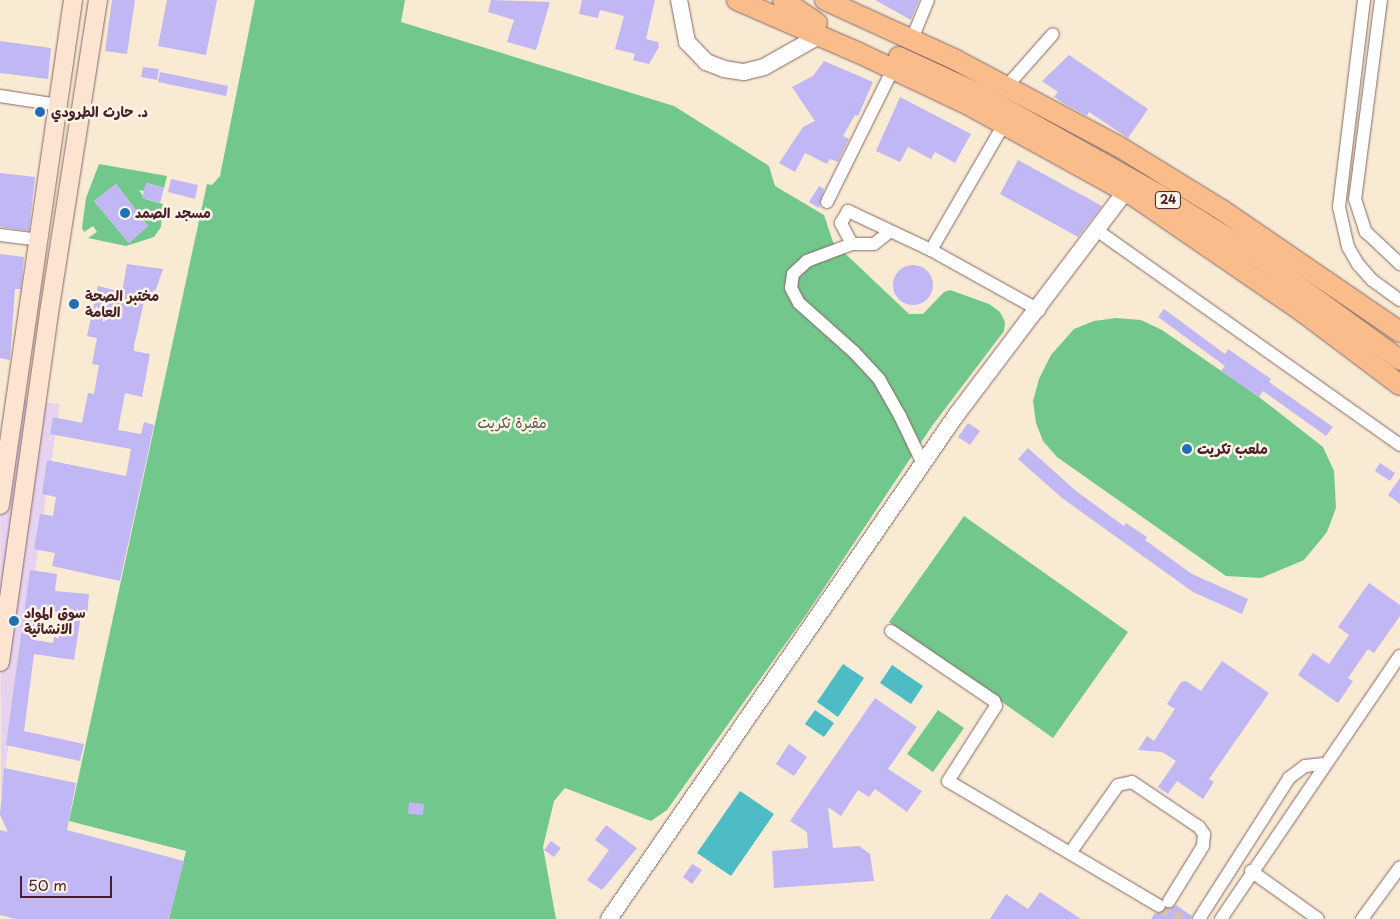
<!DOCTYPE html>
<meta charset="utf-8">
<style>
body{margin:0}
#map{position:relative;width:1400px;height:919px;overflow:hidden;background:#f8ead3;font-family:"Playpen Sans","Playpen Sans Arabic",sans-serif}
div>[style]{position:absolute}
[style*='--x']{left:calc(var(--x)*1px);top:calc(var(--y)*1px);width:calc(var(--w)*1px);rotate:calc(var(--a)*1deg)}
.built>*{inset:0;background:#e6d3f0}
.green>*{inset:0;background:#72c78c}
.water>*{inset:0;background:#4ebcc5}
.building>*{inset:0;background:#c1b7f4}
.round{border-radius:50%}
.minor-tunnel>*{height:12px;margin-top:-6px;transform-origin:0;background:repeating-linear-gradient(90deg,#d5c1b1 0 12px,transparent 0 18px)}
.roads{filter:drop-shadow(0 0 1px #876666) drop-shadow(0 0 1px #876666)}
.minor>*{height:12px;margin:-6px;padding:0 6px;transform-origin:6px;border-radius:6px;background:#fff}
.tertiary>*{height:16px;margin:-8px;padding:0 8px;transform-origin:8px;border-radius:8px;background:#fff}
.secondary>*{height:18px;margin:-9px;padding:0 9px;transform-origin:9px;border-radius:9px;background:#fde4d0}
.primary>*{height:20px;margin:-10px;padding:0 10px;transform-origin:10px;border-radius:10px;background:#f9bc8a}
.dots>*{width:14px;height:14px;translate:-50% -50%;box-sizing:border-box;border:2px solid #fcf5e5;border-radius:50%}
span{translate:-50% -50%;white-space:nowrap;text-align:center;line-height:1.15;-webkit-text-stroke:5px #fcf5e5;paint-order:stroke}
.shield-label span{padding:1px 4px;background:#fcf5e5;border:1px solid;border-radius:4px;-webkit-text-stroke-width:0}
.shield-label{font-size:12px;color:#4a1f2b;font-weight:700}
.poi-label{font-size:14px;color:#4a1f2b;font-weight:700}
.left{translate:0 -50%;text-align:left}
.park-label{font-size:14px;color:#565148}
.scale{position:absolute;left:20px;top:876px;width:92px;height:22px;box-sizing:border-box;border:2px solid #4a1f2b;border-top:0;padding-left:6px;font-size:15px;line-height:18px;white-space:nowrap;color:#4a1f2b;-webkit-text-stroke:4px #fcf5e5;paint-order:stroke}
</style>
<div id="map">
<div class="built">
<i style="clip-path:polygon(7px 398px,60px 404px,1px 797px,0 445px)"></i>
</div>
<div class="green">
<i style="clip-path:polygon(255px 0,405px 0,401px 22px,674px 106px,769px 166px,775px 186px,824px 215px,833px 242px,909px 314px,923px 314px,944px 292px,950px 290px,989px 304px,1000px 312px,1005px 322px,1004px 331px,932px 426px,808px 612px,667px 810px,651px 821px,565px 788px,554px 801px,543px 847px,556px 919px,169px 919px,186px 851px,69px 821px,207px 184px,212px 185px,220px 176px)"></i>
<i style="clip-path:polygon(evenodd,99px 164px,167px 176px,164px 188px,147px 183px,144px 191px,139px 190px,145px 199px,163px 204px,161px 227px,154px 237px,126px 246px,88px 238px,97px 232px,93px 226px,84px 232px,82px 228px,86px 198px,99px 164px,116px 184px,148px 226px,129px 243px,94px 201px,116px 184px)"></i>
<i style="clip-path:polygon(1116px 318px,1141px 320px,1162px 330px,1259px 397px,1323px 447px,1334px 471px,1336px 508px,1327px 532px,1304px 560px,1261px 578px,1226px 576px,1057px 457px,1043px 441px,1036px 423px,1033px 401px,1039px 379px,1051px 355px,1074px 329px,1094px 321px)"></i>
<i style="clip-path:polygon(964px 516px,1128px 632px,1053px 738px,889px 622px)"></i>
<i style="clip-path:polygon(938px 710px,964px 728px,933px 772px,907px 754px)"></i>
</div>
<div class="water">
<i style="clip-path:polygon(843px 664px,864px 678px,838px 717px,817px 702px)"></i>
<i style="clip-path:polygon(892px 665px,923px 686px,911px 704px,880px 683px)"></i>
<i style="clip-path:polygon(815px 710px,834px 723px,824px 737px,805px 724px)"></i>
<i style="clip-path:polygon(740px 791px,774px 814px,731px 876px,697px 853px)"></i>
</div>
<div class="building">
<i style="clip-path:polygon(112px 0,135px 0,127px 54px,105px 51px)"></i>
<i style="clip-path:polygon(167px 0,217px 0,206px 55px,158px 46px)"></i>
<i style="clip-path:polygon(491px 0,550px 2px,536px 50px,507px 42px,514px 20px,488px 12px)"></i>
<i style="clip-path:polygon(582px 0,655px 0,646px 39px,658px 42px,659px 47px,649px 64px,633px 60px,635px 54px,615px 49px,624px 16px,600px 10px,598px 18px,579px 14px)"></i>
<i style="clip-path:polygon(875px 0,919px 0,911px 20px)"></i>
<i style="clip-path:polygon(0 41px,51px 48px,48px 79px,0 73px)"></i>
<i style="clip-path:polygon(1069px 55px,1148px 109px,1128px 138px,1089px 112px,1087px 116px,1065px 104px,1054px 97px,1058px 92px,1042px 81px)"></i>
<i style="clip-path:polygon(824px 61px,873px 82px,858px 116px,855px 115px,843px 136px,849px 139px,838px 162px,830px 159px,827px 164px,805px 153px,795px 172px,779px 163px,803px 127px,815px 121px,792px 87px,813px 76px)"></i>
<i style="clip-path:polygon(143px 67px,159px 69px,157px 80px,141px 77px)"></i>
<i style="clip-path:polygon(160px 72px,228px 86px,226px 96px,158px 82px)"></i>
<i style="clip-path:polygon(900px 97px,971px 134px,955px 163px,935px 152px,931px 159px,908px 147px,900px 162px,876px 151px)"></i>
<i style="clip-path:polygon(1018px 160px,1102px 206px,1078px 237px,1000px 194px)"></i>
<i style="clip-path:polygon(0 173px,35px 177px,29px 231px,0 227px)"></i>
<i style="clip-path:polygon(171px 179px,198px 185px,195px 199px,168px 192px)"></i>
<i style="clip-path:polygon(146px 183px,164px 188px,160px 203px,142px 198px)"></i>
<i style="clip-path:polygon(116px 184px,148px 226px,129px 243px,94px 201px)"></i>
<i style="clip-path:polygon(819px 186px,824px 189px,819px 208px,809px 202px)"></i>
<i style="clip-path:polygon(0 254px,24px 257px,21px 289px,15px 289px,10px 360px,0 358px)"></i>
<i style="clip-path:polygon(127px 264px,163px 269px,153px 298px,145px 297px,134px 346px,134px 351px,150px 354px,142px 397px,125px 393px,118px 430px,141px 434px,144px 422px,154px 425px,120px 581px,52px 566px,55px 553px,34px 549px,40px 514px,53px 516px,56px 497px,42px 494px,47px 460px,126px 476px,131px 449px,50px 434px,53px 417px,82px 423px,88px 393px,94px 394px,99px 365px,92px 364px,97px 338px,87px 336px,98px 286px,122px 292px)"></i>
<i class="round" style="left:893px;top:265px;width:40px;height:40px"></i>
<i style="clip-path:polygon(1164px 309px,1225px 354px,1228px 349px,1271px 379px,1269px 382px,1333px 427px,1326px 436px,1263px 391px,1259px 397px,1221px 371px,1225px 366px,1158px 317px)"></i>
<i style="clip-path:polygon(968px 423px,980px 431px,970px 445px,958px 437px)"></i>
<i style="clip-path:polygon(1028px 448px,1076px 491px,1124px 526px,1126px 523px,1147px 537px,1145px 540px,1192px 574px,1248px 599px,1242px 614px,1193px 592px,1062px 498px,1018px 459px)"></i>
<i style="clip-path:polygon(1380px 463px,1395px 473px,1390px 481px,1375px 471px)"></i>
<i style="clip-path:polygon(1400px 478px,1400px 504px,1388px 495px)"></i>
<i style="clip-path:polygon(evenodd,30px 570px,57px 574px,55px 591px,89px 594px,87px 615px,81px 615px,74px 660px,34px 654px,24px 731px,84px 744px,80px 761px,6px 745px,30px 570px,39px 610px,58px 612px,53px 643px,34px 640px,39px 610px)"></i>
<i style="clip-path:polygon(1369px 583px,1400px 605px,1400px 616px,1374px 653px,1368px 649px,1348px 678px,1353px 681px,1338px 703px,1298px 675px,1313px 653px,1329px 664px,1349px 635px,1338px 627px)"></i>
<i style="clip-path:polygon(1222px 661px,1269px 693px,1209px 779px,1214px 782px,1203px 799px,1177px 781px,1168px 794px,1158px 787px,1176px 761px,1162px 752px,1138px 750px,1147px 736px,1154px 741px,1175px 709px,1167px 704px,1181px 682px,1186px 681px,1201px 691px)"></i>
<i style="clip-path:polygon(875px 698px,917px 727px,888px 769px,922px 791px,907px 812px,875px 789px,869px 797px,858px 790px,841px 816px,828px 807px,833px 848px,859px 846px,870px 854px,874px 881px,774px 888px,772px 851px,808px 848px,807px 832px,790px 821px)"></i>
<i style="clip-path:polygon(789px 744px,807px 757px,794px 776px,776px 764px)"></i>
<i style="clip-path:polygon(4px 768px,76px 783px,67px 830px,184px 861px,169px 919px,16px 919px,0 915px,0 830px,8px 832px,0 815px)"></i>
<i style="clip-path:polygon(409px 802px,424px 804px,423px 815px,408px 814px)"></i>
<i style="clip-path:polygon(606px 825px,637px 848px,602px 890px,587px 880px,609px 850px,595px 840px)"></i>
<i style="clip-path:polygon(551px 841px,561px 848px,554px 857px,544px 850px)"></i>
<i style="clip-path:polygon(692px 864px,702px 870px,692px 884px,683px 877px)"></i>
<i style="clip-path:polygon(1040px 892px,1081px 919px,990px 919px,1006px 894px,1028px 909px)"></i>
<i style="clip-path:polygon(1176px 905px,1192px 916px,1191px 919px,1151px 919px,1155px 913px,1163px 913px)"></i>
</div>
<div class="minor-tunnel">
<i style="--x:1159;--y:906;--w:26;--a:31"></i>
</div>
<div class="roads">
<div class="minor">
<i style="--x:1364;--y:0;--w:209;--a:96.9"></i>
<i style="--x:1339;--y:207;--w:41;--a:77.3"></i>
<i style="--x:1348;--y:247;--w:20;--a:60"></i>
<i style="--x:1358;--y:264;--w:21;--a:49"></i>
<i style="--x:1372;--y:280;--w:34;--a:36"></i>
<i style="--x:1381;--y:0;--w:201;--a:97.4"></i>
<i style="--x:1355;--y:199;--w:35;--a:72"></i>
<i style="--x:1366;--y:232;--w:47;--a:43.3"></i>
<i style="--x:912;--y:39;--w:42;--a:-67.7"></i>
<i style="--x:1007;--y:86;--w:69;--a:-48.5"></i>
<i style="--x:0;--y:96;--w:60;--a:8.7"></i>
<i style="--x:827;--y:202;--w:148;--a:-63.6"></i>
<i style="--x:1098;--y:231;--w:370;--a:35.3"></i>
<i style="--x:889;--y:232;--w:19;--a:141"></i>
<i style="--x:874;--y:244;--w:22;--a:180"></i>
<i style="--x:852;--y:244;--w:48;--a:159.3"></i>
<i style="--x:807;--y:261;--w:19;--a:137"></i>
<i style="--x:793;--y:274;--w:14;--a:98"></i>
<i style="--x:791;--y:288;--w:17;--a:62"></i>
<i style="--x:799;--y:303;--w:74;--a:41.7"></i>
<i style="--x:854;--y:352;--w:37;--a:47"></i>
<i style="--x:879;--y:379;--w:43;--a:60.4"></i>
<i style="--x:900;--y:416;--w:53;--a:64.4"></i>
<i style="--x:0;--y:235;--w:38;--a:7"></i>
<i style="--x:852;--y:244;--w:24;--a:-118"></i>
<i style="--x:841;--y:223;--w:14;--a:-60"></i>
<i style="--x:848;--y:211;--w:92;--a:25.2"></i>
<i style="--x:931;--y:250;--w:124;--a:29.1"></i>
<i style="--x:931;--y:250;--w:146;--a:-59.9"></i>
<i style="--x:891;--y:631;--w:125;--a:34.2"></i>
<i style="--x:994;--y:701;--w:5;--a:68"></i>
<i style="--x:996;--y:706;--w:89;--a:122.6"></i>
<i style="--x:948;--y:781;--w:245;--a:30.6"></i>
<i style="--x:1070;--y:853;--w:83;--a:-54.8"></i>
<i style="--x:1118;--y:785;--w:14;--a:-12"></i>
<i style="--x:1132;--y:782;--w:81;--a:33.9"></i>
<i style="--x:1199;--y:827;--w:9;--a:54"></i>
<i style="--x:1204;--y:834;--w:12;--a:95"></i>
<i style="--x:1203;--y:846;--w:65;--a:121.7"></i>
<i style="--x:1251;--y:871;--w:82;--a:35.6"></i>
<i style="--x:1199;--y:919;--w:167;--a:-57.4"></i>
<i style="--x:1289;--y:778;--w:20;--a:-37"></i>
<i style="--x:1305;--y:766;--w:19;--a:-6"></i>
<i style="--x:1221;--y:919;--w:318;--a:-55.8"></i>
<i style="--x:1362;--y:919;--w:64;--a:-53.8"></i>
</div>
<div class="tertiary">
<i style="--x:679;--y:0;--w:43;--a:79.2"></i>
<i style="--x:687;--y:42;--w:28;--a:46"></i>
<i style="--x:706;--y:62;--w:19;--a:21"></i>
<i style="--x:724;--y:69;--w:20;--a:9"></i>
<i style="--x:744;--y:72;--w:21;--a:-14"></i>
<i style="--x:764;--y:67;--w:63;--a:-29.4"></i>
<i style="--x:609;--y:919;--w:613;--a:-55.43"></i>
<i style="--x:957;--y:414;--w:278;--a:-52.9"></i>
</div>
<div class="secondary">
<i style="--x:0;--y:505;--w:510;--a:-81.77"></i>
<i style="--x:0;--y:662;--w:352;--a:-82"></i>
<i style="--x:49;--y:313;--w:317;--a:-81.1"></i>
</div>
<div class="primary">
<i style="--x:737;--y:0;--w:133;--a:23.5"></i>
<i style="--x:859;--y:53;--w:119;--a:25.3"></i>
<i style="--x:967;--y:104;--w:194;--a:28.9"></i>
<i style="--x:1137;--y:198;--w:201;--a:34.5"></i>
<i style="--x:1303;--y:312;--w:121;--a:37"></i>
<i style="--x:783;--y:0;--w:41;--a:34.1"></i>
<i style="--x:825;--y:0;--w:144;--a:24.6"></i>
<i style="--x:956;--y:60;--w:183;--a:28"></i>
<i style="--x:1118;--y:146;--w:122;--a:31.6"></i>
<i style="--x:1222;--y:210;--w:216;--a:34.4"></i>
<i style="--x:899;--y:57;--w:90;--a:24.9"></i>
<i style="--x:981;--y:95;--w:204;--a:29.3"></i>
<i style="--x:1159;--y:195;--w:120;--a:32.1"></i>
<i style="--x:1261;--y:259;--w:172;--a:36"></i>
</div>
</div>
<div class="dots">
<i style="left:40px;top:112px;background:#1f6fb2"></i>
<i style="left:125px;top:213px;background:#1f6fb2"></i>
<i style="left:74px;top:304px;background:#1f6fb2"></i>
<i style="left:1187px;top:449px;background:#1f6fb2"></i>
<i style="left:14px;top:621px;background:#1f6fb2"></i>
</div>
<div class="shield-label">
<span style="left:1168px;top:200px">24</span>
</div>
<div class="poi-label">
<span class="left" style="left:51px;top:112px">د. حارث الطرودي</span>
<span class="left" style="left:135px;top:213px">مسجد الصمد</span>
<span class="left" style="left:85px;top:304px">مختبر الصحة<br>العامة</span>
<span class="left" style="left:1197px;top:449px">ملعب تكريت</span>
<span class="left" style="left:24px;top:621px">سوق المواد<br>الانشائية</span>
</div>
<div class="park-label">
<span style="left:512px;top:423px">مقبرة تكريت</span>
</div>
<div class="scale">50 m</div>
</div>
